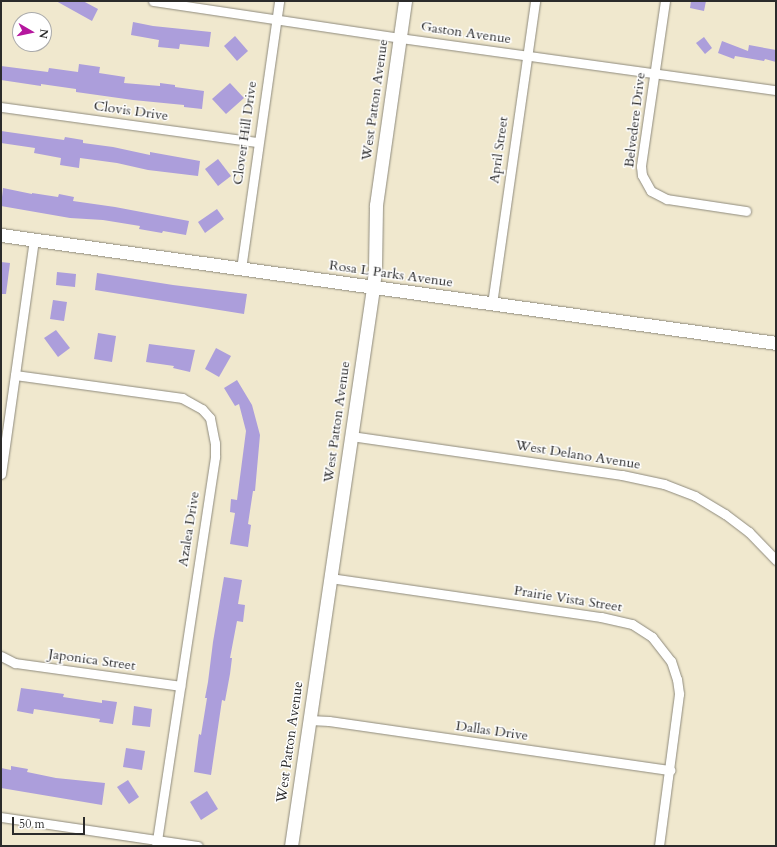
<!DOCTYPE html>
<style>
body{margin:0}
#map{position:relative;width:777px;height:847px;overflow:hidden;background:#f0e8ce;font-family:Cardo,serif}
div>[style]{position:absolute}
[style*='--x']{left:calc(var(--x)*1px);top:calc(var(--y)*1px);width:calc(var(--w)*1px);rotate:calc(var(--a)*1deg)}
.building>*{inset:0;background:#ac9edb}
.roads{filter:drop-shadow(0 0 1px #8e8a7c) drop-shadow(0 0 1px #8e8a7c)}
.street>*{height:9px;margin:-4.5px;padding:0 4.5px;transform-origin:4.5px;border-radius:4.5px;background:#fff}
.secondary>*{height:13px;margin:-6.5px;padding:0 6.5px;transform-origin:6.5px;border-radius:6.5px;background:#fff}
span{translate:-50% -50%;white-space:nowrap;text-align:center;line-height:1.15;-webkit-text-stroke:3px #fff;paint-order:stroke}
.street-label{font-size:14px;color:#2b2b2b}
.frame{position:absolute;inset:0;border:2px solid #2b2b2b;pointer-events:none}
.north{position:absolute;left:12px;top:12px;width:40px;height:40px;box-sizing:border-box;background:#fff;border:1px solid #aaa;border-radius:50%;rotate:99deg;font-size:11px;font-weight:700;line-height:16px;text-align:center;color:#2b2b2b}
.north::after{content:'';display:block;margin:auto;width:14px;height:18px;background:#b5179e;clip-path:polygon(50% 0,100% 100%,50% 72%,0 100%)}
.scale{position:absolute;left:12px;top:817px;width:73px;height:18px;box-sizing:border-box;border:2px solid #2b2b2b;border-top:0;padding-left:5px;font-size:12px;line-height:14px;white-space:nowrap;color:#2b2b2b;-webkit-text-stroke:3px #fff;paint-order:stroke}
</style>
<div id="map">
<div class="building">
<i style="clip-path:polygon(56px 1px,83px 1px,98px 9px,92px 21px)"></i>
<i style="clip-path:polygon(691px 1px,706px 1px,704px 11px,690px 8px)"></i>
<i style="clip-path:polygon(133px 22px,153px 26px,211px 32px,209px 47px,180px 44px,179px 49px,158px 47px,159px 40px,131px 35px)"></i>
<i style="clip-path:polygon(235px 36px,248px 51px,237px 61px,224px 46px)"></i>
<i style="clip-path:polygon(704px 37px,712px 48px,705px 54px,696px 43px)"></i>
<i style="clip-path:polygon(722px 41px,748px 51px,749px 45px,776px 50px,776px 62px,765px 59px,764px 61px,735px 56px,734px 59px,718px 53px)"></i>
<i style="clip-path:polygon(79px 64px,100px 67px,99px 73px,125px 77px,124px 83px,160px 86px,160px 83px,175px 85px,175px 87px,204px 91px,202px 109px,184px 107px,184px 105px,133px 100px,76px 92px,76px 89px,41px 84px,41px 86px,1px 80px,1px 66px,48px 72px,49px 68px,78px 72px)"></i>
<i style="clip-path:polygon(230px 83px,244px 98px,226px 114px,212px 99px)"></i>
<i style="clip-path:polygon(1px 131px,64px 140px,65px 137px,83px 140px,83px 143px,113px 147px,150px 155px,150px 152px,200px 161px,198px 176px,148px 170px,117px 163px,80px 158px,79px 168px,60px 165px,61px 158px,34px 153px,35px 148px,1px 143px)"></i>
<i style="clip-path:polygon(218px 159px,231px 176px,218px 186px,205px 169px)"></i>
<i style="clip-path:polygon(3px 188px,32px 194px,32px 193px,58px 197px,59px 194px,74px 197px,73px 201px,115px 207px,189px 221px,186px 235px,163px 231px,162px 233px,139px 229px,140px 226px,103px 220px,70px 218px,1px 206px)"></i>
<i style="clip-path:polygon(217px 209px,224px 219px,205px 233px,198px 222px)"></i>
<i style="clip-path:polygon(1px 262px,10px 263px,6px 294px,1px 294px)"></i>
<i style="clip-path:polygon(57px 272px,76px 274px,75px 287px,56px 285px)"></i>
<i style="clip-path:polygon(97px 273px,173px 285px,247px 294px,244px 314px,95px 290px)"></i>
<i style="clip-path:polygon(53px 300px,67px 302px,64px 321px,50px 319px)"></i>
<i style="clip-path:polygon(56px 330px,70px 348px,58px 357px,44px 338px)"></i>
<i style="clip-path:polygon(98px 333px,116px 336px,112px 362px,94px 359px)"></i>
<i style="clip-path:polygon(149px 344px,195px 350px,190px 372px,173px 368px,174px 366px,146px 362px)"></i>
<i style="clip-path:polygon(216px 348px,231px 356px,219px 377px,205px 369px)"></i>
<i style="clip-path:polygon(237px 380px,252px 405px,260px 435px,255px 491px,253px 491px,248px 524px,251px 525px,248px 547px,230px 544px,235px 513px,230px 512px,231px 499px,237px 500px,246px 431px,239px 404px,235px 406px,224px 388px)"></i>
<i style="clip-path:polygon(224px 577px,242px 580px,238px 604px,245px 605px,243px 622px,237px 621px,230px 658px,232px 658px,230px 674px,225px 701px,222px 700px,211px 775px,194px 772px,199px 734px,201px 735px,207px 698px,205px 698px,208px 682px,213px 642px)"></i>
<i style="clip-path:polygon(21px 688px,64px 694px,63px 697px,102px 703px,102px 700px,117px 702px,113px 724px,99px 722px,100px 719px,34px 709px,33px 714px,17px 711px)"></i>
<i style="clip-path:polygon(134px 706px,152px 709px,150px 727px,132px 725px)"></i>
<i style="clip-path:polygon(126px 748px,145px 751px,142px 770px,123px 767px)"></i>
<i style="clip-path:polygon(11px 766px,28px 769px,27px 772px,56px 778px,105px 783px,102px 805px,1px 788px,1px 768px,11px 770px)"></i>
<i style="clip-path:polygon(128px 780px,139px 797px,129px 804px,117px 787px)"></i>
<i style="clip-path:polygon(207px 791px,218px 809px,201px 820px,190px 802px)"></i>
</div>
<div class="roads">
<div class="street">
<i style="--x:153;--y:1;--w:250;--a:8.5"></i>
<i style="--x:400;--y:38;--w:380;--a:7.9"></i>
<i style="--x:665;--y:1;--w:167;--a:98.3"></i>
<i style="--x:641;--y:166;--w:9;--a:84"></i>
<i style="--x:642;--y:175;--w:18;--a:61"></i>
<i style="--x:651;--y:191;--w:18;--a:27"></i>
<i style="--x:667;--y:199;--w:80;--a:8.6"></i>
<i style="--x:1;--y:107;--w:259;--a:7.8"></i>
<i style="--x:241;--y:269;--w:271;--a:-81.9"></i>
<i style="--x:492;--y:304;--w:306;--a:-81.9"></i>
<i style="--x:15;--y:375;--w:169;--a:7.8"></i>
<i style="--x:182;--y:398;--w:23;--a:29"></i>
<i style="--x:202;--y:409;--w:12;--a:48"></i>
<i style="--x:210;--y:418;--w:25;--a:79"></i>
<i style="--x:215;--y:443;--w:14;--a:90"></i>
<i style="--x:215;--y:457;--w:393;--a:98.6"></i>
<i style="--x:351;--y:436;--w:274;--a:8.2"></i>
<i style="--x:622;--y:475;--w:43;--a:12.1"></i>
<i style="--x:664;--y:484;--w:33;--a:21"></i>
<i style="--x:695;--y:496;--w:35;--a:31"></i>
<i style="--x:725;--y:514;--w:30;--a:37"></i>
<i style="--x:749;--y:532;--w:39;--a:46"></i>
<i style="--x:1;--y:474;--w:236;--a:-82"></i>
<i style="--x:330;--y:578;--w:274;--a:8.2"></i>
<i style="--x:601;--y:617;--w:32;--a:13"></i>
<i style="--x:632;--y:624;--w:24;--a:33"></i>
<i style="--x:652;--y:637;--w:31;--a:52"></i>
<i style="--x:671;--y:661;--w:19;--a:72"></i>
<i style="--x:677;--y:679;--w:15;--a:82"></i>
<i style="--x:679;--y:694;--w:153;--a:97.5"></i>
<i style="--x:1;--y:656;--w:16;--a:27"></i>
<i style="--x:15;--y:663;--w:167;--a:7.9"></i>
<i style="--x:310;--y:720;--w:19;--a:3"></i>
<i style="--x:329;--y:721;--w:345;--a:8.2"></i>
<i style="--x:1;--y:817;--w:199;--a:8.4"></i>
</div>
<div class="secondary">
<i style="--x:1;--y:235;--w:782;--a:7.93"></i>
<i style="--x:291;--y:846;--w:564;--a:-81.64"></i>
<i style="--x:373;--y:288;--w:19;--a:-84"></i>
<i style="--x:375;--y:269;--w:64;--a:-89.1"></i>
<i style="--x:376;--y:205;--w:206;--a:-81.9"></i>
</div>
</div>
<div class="street-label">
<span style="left:466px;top:33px;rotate:8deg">Gaston Avenue</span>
<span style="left:375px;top:100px;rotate:-82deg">West Patton Avenue</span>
<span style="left:131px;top:111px;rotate:8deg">Clovis Drive</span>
<span style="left:635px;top:120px;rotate:-83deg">Belvedere Drive</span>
<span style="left:245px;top:133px;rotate:-82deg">Clover Hill Drive</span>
<span style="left:499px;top:150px;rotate:-82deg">April Street</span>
<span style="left:391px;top:274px;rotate:8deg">Rosa L Parks Avenue</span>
<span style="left:337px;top:422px;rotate:-82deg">West Patton Avenue</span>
<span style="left:578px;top:455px;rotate:9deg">West Delano Avenue</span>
<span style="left:189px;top:529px;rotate:-81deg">Azalea Drive</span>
<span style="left:568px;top:599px;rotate:9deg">Prairie Vista Street</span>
<span style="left:92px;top:660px;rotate:8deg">Japonica Street</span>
<span style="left:492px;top:731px;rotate:8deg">Dallas Drive</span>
<span style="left:290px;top:742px;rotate:-82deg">West Patton Avenue</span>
</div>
<div class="frame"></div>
<div class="north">N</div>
<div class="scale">50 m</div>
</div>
